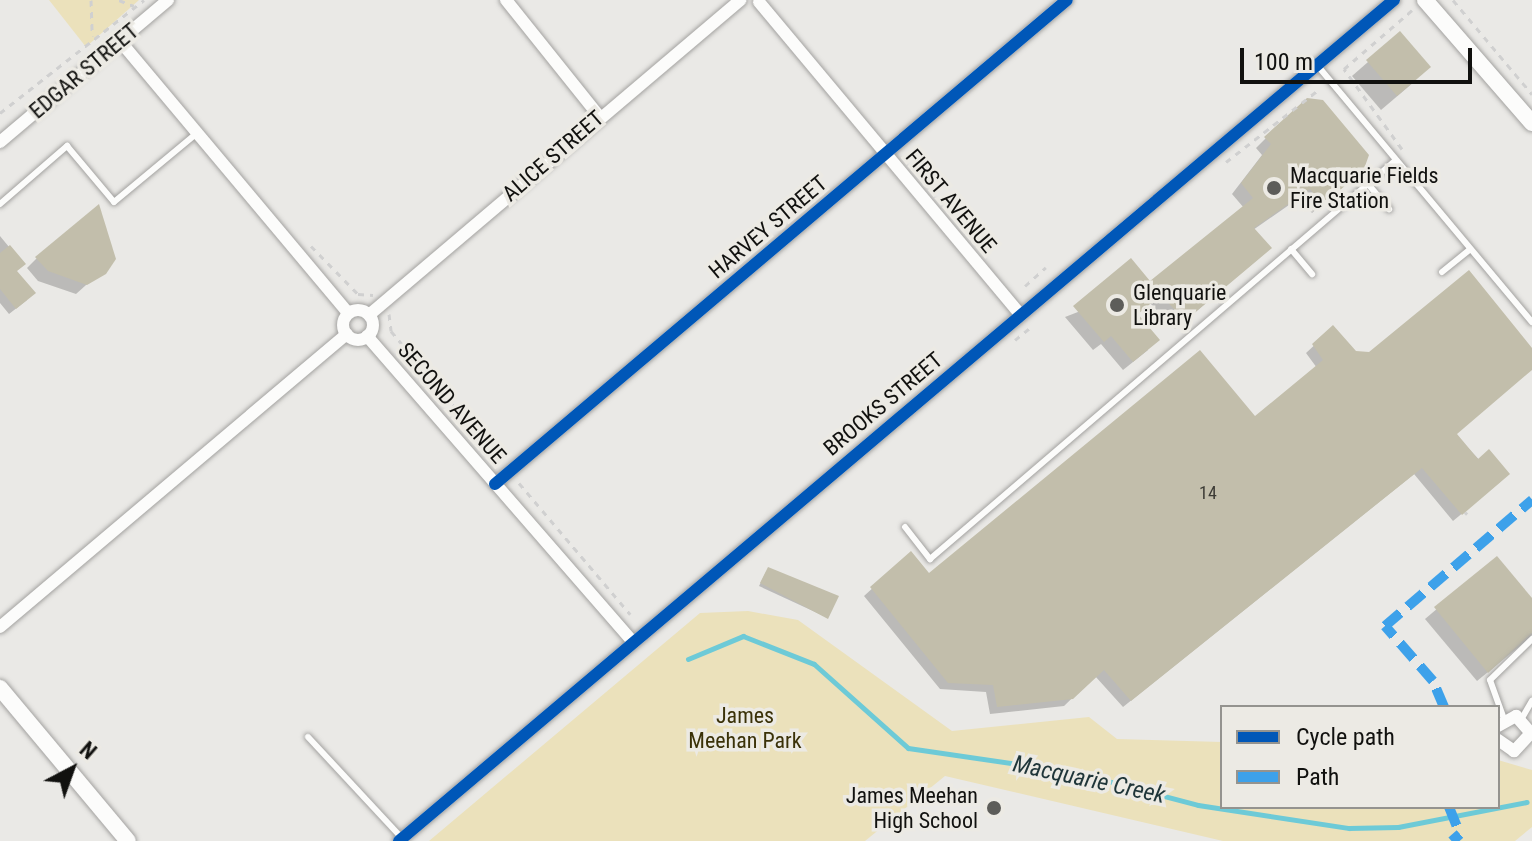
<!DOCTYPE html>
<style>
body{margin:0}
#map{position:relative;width:1532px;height:841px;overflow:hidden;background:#eae9e6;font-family:"Roboto Condensed",sans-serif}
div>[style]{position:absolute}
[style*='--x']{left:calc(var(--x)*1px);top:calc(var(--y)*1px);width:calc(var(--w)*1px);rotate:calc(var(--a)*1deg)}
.green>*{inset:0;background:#ebe1bb}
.shadow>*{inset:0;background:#0003}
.stream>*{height:5px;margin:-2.5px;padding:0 2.5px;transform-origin:2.5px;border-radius:2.5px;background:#6dcad7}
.building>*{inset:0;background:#c2beab}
.path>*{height:3px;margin-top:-1.5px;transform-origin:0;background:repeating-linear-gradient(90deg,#d0d0d0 0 6px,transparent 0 12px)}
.roads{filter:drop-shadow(0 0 2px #a3a2a0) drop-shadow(0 0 2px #a3a2a0)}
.service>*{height:6px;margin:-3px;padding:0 3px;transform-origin:3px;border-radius:3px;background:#fcfcfb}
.minor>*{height:12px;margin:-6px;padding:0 6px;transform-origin:6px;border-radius:6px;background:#fcfcfb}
.minor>.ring{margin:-6px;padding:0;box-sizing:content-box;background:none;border:12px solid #fcfcfb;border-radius:50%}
.tertiary>*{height:16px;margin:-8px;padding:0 8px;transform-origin:8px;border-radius:8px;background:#fcfcfb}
.quiet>*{height:10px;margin-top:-5px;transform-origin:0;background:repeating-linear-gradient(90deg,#3da1ea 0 20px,transparent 0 30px)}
.cycleway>*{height:12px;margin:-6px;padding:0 6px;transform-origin:6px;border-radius:6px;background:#0057b8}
.dots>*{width:22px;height:22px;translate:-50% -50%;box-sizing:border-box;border:4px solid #eceae4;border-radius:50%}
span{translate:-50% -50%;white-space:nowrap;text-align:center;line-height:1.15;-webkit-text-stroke:7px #eceae4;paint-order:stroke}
.number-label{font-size:18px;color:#3d3c36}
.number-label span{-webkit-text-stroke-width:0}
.street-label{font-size:22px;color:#11110f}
.poi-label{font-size:22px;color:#11110f}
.left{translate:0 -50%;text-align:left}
.right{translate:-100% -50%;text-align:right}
.park-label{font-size:22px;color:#3a3108}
.water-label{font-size:24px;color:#1f3539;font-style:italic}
.legend{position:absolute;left:1220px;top:705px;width:280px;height:104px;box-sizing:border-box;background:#eceae4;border:2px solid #94938f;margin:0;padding:10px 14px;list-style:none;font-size:24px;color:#11110f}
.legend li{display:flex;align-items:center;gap:16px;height:40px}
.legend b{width:40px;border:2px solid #94938f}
.north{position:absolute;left:32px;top:729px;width:80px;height:80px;-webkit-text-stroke:6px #eceae4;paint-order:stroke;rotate:41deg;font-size:22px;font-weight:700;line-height:32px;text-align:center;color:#11110f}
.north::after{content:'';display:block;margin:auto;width:28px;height:36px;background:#11110f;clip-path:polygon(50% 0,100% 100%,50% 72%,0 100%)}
.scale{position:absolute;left:1240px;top:48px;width:232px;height:36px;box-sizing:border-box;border:4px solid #11110f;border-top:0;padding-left:10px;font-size:24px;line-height:28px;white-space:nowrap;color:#11110f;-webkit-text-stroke:6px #eceae4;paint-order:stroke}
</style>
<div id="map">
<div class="green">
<i style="clip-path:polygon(49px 0,139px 0,86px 47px)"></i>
<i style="clip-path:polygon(748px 611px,798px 620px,952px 731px,1089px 717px,1117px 739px,1222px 742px,1222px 807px,1498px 807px,1498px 760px,1532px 770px,1532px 827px,1515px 841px,1223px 841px,945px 776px,865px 841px,429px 841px,700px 613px)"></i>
</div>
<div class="shadow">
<i style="clip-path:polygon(1400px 34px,1414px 82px,1381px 110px,1352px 76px)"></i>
<i style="clip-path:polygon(1266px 138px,1352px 178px,1312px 213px,1299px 198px,1253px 230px,1259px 258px,1175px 329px,1150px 303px,1136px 315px,1148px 350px,1123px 370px,1101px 344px,1093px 350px,1065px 317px,1150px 284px,1244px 208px,1232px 194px,1262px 155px,1256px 148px)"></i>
<i style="clip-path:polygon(0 236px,23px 264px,15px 271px,27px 300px,9px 314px,0 303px)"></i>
<i style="clip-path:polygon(37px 258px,104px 269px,76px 294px,38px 281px,27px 268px)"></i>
<i style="clip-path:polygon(1333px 328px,1355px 353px,1532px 351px,1532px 368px,1455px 434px,1500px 482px,1453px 521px,1414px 474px,1123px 707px,1095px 676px,1064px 706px,990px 714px,986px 692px,940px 689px,864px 596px,910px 554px,929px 576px,1255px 418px,1317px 368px,1306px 353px)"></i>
<i style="clip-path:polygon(1497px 558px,1532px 601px,1532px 636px,1477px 681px,1425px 619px)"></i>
<i style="clip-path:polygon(766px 572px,826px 617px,759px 586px)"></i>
</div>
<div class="stream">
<i style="--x:688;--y:659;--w:60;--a:-22.7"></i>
<i style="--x:743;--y:636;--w:76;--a:21.5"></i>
<i style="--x:814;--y:664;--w:126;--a:41.8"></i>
<i style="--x:908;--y:748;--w:167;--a:8.3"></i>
<i style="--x:1073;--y:772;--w:129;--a:14.8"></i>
<i style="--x:1198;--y:805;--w:153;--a:8.7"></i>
<i style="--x:1349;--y:828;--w:49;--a:-1.2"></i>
<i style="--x:1398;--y:827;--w:131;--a:-11"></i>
</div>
<div class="building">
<i style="clip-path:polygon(1400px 31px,1431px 67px,1397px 96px,1366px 60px)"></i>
<i style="clip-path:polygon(1307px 98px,1323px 100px,1369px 155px,1364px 169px,1323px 205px,1310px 189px,1254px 228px,1272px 248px,1185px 321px,1161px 295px,1138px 314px,1160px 340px,1133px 362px,1111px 336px,1104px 342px,1073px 306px,1131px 258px,1150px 281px,1253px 198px,1241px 183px,1271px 144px,1264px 137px)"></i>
<i style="clip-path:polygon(99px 204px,116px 259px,106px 274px,87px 285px,48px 271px,35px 257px)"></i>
<i style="clip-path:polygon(10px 245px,26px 264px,17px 271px,36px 293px,16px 309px,0 289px,0 253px)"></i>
<i style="clip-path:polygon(1469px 270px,1532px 348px,1532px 370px,1457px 434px,1478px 459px,1489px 449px,1510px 474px,1462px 515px,1422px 468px,1131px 701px,1104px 670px,1073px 699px,997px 707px,993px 685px,948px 683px,870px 587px,911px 551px,929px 573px,1200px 350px,1255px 416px,1323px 360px,1312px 344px,1333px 325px,1356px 351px,1369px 352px)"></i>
<i style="clip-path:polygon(1497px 556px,1532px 598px,1532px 633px,1488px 673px,1434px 607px)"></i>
<i style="clip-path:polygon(768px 567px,839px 596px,828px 619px,760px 583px)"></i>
</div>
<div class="path">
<i style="--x:91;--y:0;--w:36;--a:88"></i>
<i style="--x:119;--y:0;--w:16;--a:22"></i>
<i style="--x:1453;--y:0;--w:123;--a:50"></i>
<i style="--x:0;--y:113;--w:183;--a:-38.1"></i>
<i style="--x:1402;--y:149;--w:99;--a:-125.9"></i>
<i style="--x:1344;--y:69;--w:90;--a:-40.9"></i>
<i style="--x:1226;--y:162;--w:117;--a:-38"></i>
<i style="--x:311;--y:246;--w:67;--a:45.6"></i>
<i style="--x:358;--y:294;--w:15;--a:4"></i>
<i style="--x:1025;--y:286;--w:28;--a:-42"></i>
<i style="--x:389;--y:314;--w:17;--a:83"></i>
<i style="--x:391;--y:331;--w:171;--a:50"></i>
<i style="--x:1015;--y:340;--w:21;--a:-39"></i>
<i style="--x:519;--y:483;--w:172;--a:49.7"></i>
<i style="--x:1465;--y:512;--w:3;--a:45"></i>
</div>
<div class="roads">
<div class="service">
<i style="--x:1317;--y:65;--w:335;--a:50.1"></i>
<i style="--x:1368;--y:184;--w:33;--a:50"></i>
<i style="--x:0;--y:204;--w:89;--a:-40.9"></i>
<i style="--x:67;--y:146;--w:73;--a:50"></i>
<i style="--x:114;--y:202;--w:107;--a:-39.7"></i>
<i style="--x:1291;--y:249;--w:33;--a:50"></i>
<i style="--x:1442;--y:272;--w:36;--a:-39"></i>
<i style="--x:905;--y:527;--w:41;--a:52"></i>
<i style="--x:930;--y:559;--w:613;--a:-40.57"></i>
<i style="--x:1522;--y:718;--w:20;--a:-60"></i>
<i style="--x:1504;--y:719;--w:41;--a:-109.7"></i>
<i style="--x:1490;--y:680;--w:59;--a:-44.3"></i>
<i style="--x:308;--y:737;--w:138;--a:47.1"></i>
</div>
<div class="minor">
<i style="--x:506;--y:0;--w:149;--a:51.3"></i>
<i style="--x:759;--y:2;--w:408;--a:50.1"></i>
<i style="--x:120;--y:41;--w:355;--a:50"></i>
<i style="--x:0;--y:142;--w:220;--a:-40.2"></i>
<i class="ring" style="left:343px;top:310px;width:18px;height:18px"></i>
<i style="--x:369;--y:315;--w:487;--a:-40.3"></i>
<i style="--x:367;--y:336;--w:404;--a:49"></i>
<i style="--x:495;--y:484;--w:749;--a:-40.24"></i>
<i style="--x:0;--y:627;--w:454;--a:-40.2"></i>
<i style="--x:1498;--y:726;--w:21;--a:-29"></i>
<i style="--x:1516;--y:716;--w:23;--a:49"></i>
<i style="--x:1531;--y:733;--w:25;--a:133"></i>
<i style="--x:1514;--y:751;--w:19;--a:-145"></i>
<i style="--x:399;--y:841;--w:1303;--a:-40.21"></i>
</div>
<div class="tertiary">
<i style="--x:1425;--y:0;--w:163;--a:49"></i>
<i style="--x:0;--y:688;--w:199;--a:50.1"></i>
</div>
</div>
<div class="quiet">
<i style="--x:1444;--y:707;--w:28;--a:-113"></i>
<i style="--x:1433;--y:681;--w:73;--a:-131.1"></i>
<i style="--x:1385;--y:626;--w:194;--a:-40.6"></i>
<i style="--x:1449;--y:807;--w:29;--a:68"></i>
<i style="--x:1460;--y:834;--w:11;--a:139"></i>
</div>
<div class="cycleway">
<i style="--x:495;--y:484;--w:749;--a:-40.24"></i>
<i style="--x:399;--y:841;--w:1303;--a:-40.21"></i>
</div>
<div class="dots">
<i style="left:1274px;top:188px;background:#5d5d5a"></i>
<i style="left:1117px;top:305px;background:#5d5d5a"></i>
<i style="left:994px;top:808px;background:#5d5d5a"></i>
</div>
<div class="number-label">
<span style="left:1208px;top:493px">14</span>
</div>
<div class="street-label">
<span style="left:84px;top:71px;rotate:-40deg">EDGAR STREET</span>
<span style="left:553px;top:156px;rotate:-41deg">ALICE STREET</span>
<span style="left:951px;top:201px;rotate:50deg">FIRST AVENUE</span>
<span style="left:768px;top:227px;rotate:-40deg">HARVEY STREET</span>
<span style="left:452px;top:403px;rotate:49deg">SECOND AVENUE</span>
<span style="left:883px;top:404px;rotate:-40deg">BROOKS STREET</span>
</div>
<div class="poi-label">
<span class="left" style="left:1290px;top:188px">Macquarie Fields<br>Fire Station</span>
<span class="left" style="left:1133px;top:305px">Glenquarie<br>Library</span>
<span class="right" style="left:978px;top:808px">James Meehan<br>High School</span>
</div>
<div class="park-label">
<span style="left:745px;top:728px">James<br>Meehan Park</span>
</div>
<div class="water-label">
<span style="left:1089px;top:780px;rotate:12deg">Macquarie Creek</span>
</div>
<ul class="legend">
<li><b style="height:10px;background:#0057b8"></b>Cycle path</li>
<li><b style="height:10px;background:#3da1ea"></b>Path</li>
</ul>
<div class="north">N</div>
<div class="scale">100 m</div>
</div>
